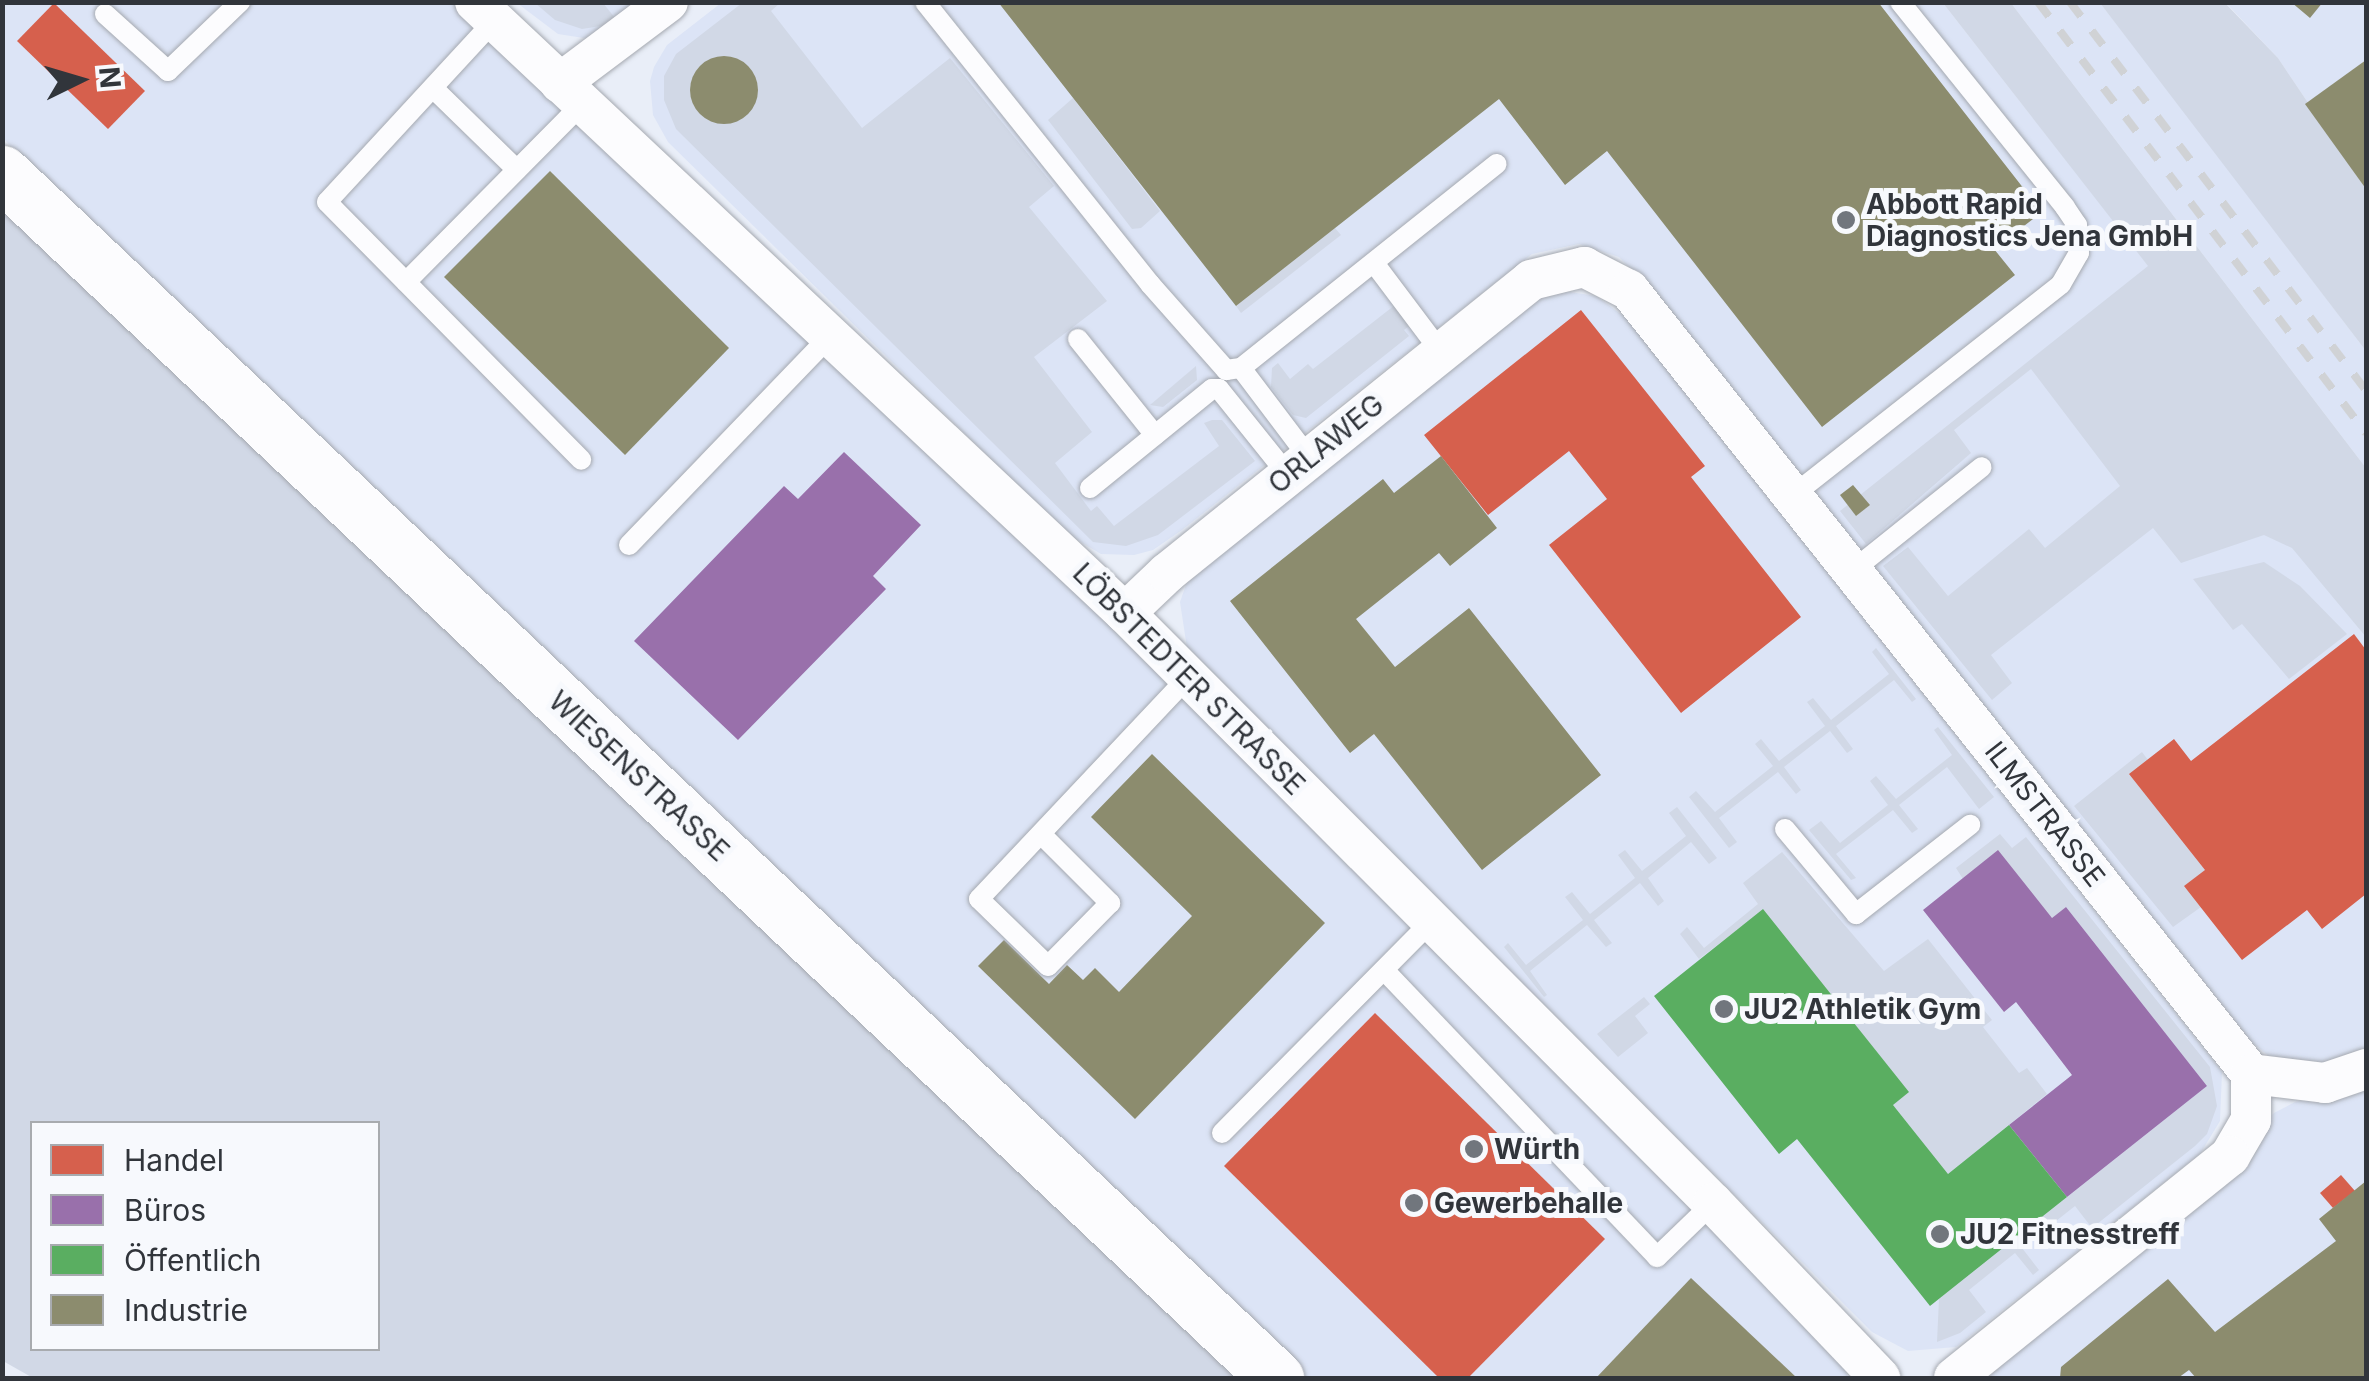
<!DOCTYPE html>
<meta charset="utf-8">
<style>
body{margin:0}
#map{position:relative;width:2369px;height:1381px;overflow:hidden;background:#e9eef8;font-family:Inter,sans-serif}
div>[style]{position:absolute}
[style*='--x']{left:calc(var(--x)*1px);top:calc(var(--y)*1px);width:calc(var(--w)*1px);rotate:calc(var(--a)*1deg)}
.built>*{inset:0;background:#dce4f6}
.green>*{inset:0;background:#d1d8e6}
.shops>*{inset:0;background:#d6604d}
.offices>*{inset:0;background:#9970ab}
.public>*{inset:0;background:#5aae61}
.industry>*{inset:0;background:#8c8c6e}
.round{border-radius:50%}
.roads{filter:drop-shadow(0 0 2px #a5a9b0) drop-shadow(0 0 2px #a5a9b0)}
.lane>*{height:20px;margin:-10px;padding:0 10px;transform-origin:10px;border-radius:10px;background:#fcfcfe}
.street>*{height:40px;margin:-20px;padding:0 20px;transform-origin:20px;border-radius:20px;background:#fcfcfe}
.secondary>*{height:55px;margin:-27.5px;padding:0 27.5px;transform-origin:27.5px;border-radius:27.5px;background:#fcfcfe}
.rail>*{height:8px;margin-top:-4px;transform-origin:0;background:repeating-linear-gradient(90deg,#d0d2d5 0 18px,transparent 0 36px)}
.dots>*{width:28px;height:28px;translate:-50% -50%;box-sizing:border-box;border:5px solid #f7f9fd;border-radius:50%}
span{translate:-50% -50%;white-space:nowrap;text-align:center;line-height:1.15;-webkit-text-stroke:10px #f7f9fd;paint-order:stroke}
.poi-label{font-size:28px;color:#31353b;font-weight:700}
.left{translate:0 -50%;text-align:left}
.street-label{font-size:28px;color:#31353b}
.frame{position:absolute;inset:0;border:5px solid #31353b;pointer-events:none}
.legend{position:absolute;left:30px;top:1121px;width:350px;height:230px;box-sizing:border-box;background:#f7f9fd;border:2px solid #a8abaf;margin:0;padding:12px 18px;list-style:none;font-size:30px;color:#31353b}
.legend li{display:flex;align-items:center;gap:20px;height:50px}
.legend b{width:50px;border:2px solid #a8abaf}
.north{position:absolute;left:30px;top:30px;width:100px;height:100px;-webkit-text-stroke:8px #f7f9fd;paint-order:stroke;rotate:85deg;font-size:28px;font-weight:700;line-height:40px;text-align:center;color:#31353b}
.north::after{content:'';display:block;margin:auto;width:35px;height:45px;background:#31353b;clip-path:polygon(50% 0,100% 100%,50% 72%,0 100%)}
</style>
<div id="map">
<div class="built">
<i style="clip-path:polygon(3px 3px,462px 3px,855px 373px,1573px 1088px,1843px 1363px,1848px 1378px,1305px 1378px,48px 186px,3px 138px)"></i>
<i style="clip-path:polygon(517px 3px,660px 3px,590px 39px,558px 34px)"></i>
<i style="clip-path:polygon(721px 3px,1943px 3px,2366px 544px,2366px 1056px,2331px 1066px,2272px 1059px,2251px 1041px,1663px 303px,1619px 257px,1579px 244px,1532px 254px,1182px 530px,1153px 550px,1134px 555px,1101px 554px,1067px 534px,668px 142px,653px 115px,650px 81px,654px 67px,667px 45px)"></i>
<i style="clip-path:polygon(2011px 3px,2100px 3px,2165px 86px,2366px 351px,2366px 468px)"></i>
<i style="clip-path:polygon(2226px 3px,2366px 3px,2366px 189px,2278px 58px)"></i>
<i style="clip-path:polygon(1563px 291px,1596px 296px,1626px 318px,2222px 1072px,2220px 1121px,2200px 1154px,1956px 1347px,1908px 1351px,1872px 1332px,1187px 648px,1180px 602px,1187px 582px,1532px 299px)"></i>
<i style="clip-path:polygon(2366px 1084px,2366px 1378px,1988px 1378px,2274px 1113px,2295px 1102px)"></i>
</div>
<div class="green">
<i style="clip-path:polygon(535px 3px,603px 3px,619px 23px,582px 29px,555px 20px)"></i>
<i style="clip-path:polygon(742px 3px,780px 3px,771px 11px,862px 128px,950px 58px,1054px 186px,1029px 207px,1107px 301px,1034px 357px,1092px 432px,1055px 463px,1091px 511px,1097px 506px,1114px 526px,1219px 446px,1204px 423px,1212px 420px,1222px 420px,1255px 461px,1158px 535px,1126px 546px,1093px 542px,676px 129px,664px 100px,664px 76px,676px 54px)"></i>
<i style="clip-path:polygon(1943px 3px,2011px 3px,2366px 468px,2366px 637px,2292px 548px,2264px 535px,2181px 563px,2153px 528px,1991px 655px,2012px 683px,1992px 700px,1883px 566px,1908px 547px,1948px 596px,2029px 529px,2045px 548px,2120px 486px,2031px 369px,1954px 430px,1971px 453px,1866px 544px,1840px 511px,2148px 266px)"></i>
<i style="clip-path:polygon(2100px 3px,2225px 3px,2278px 58px,2366px 189px,2366px 351px)"></i>
<i style="clip-path:polygon(1073px 98px,1160px 211px,1141px 228px,1132px 229px,1048px 120px)"></i>
<i style="clip-path:polygon(evenodd,2px 205px,1242px 1378px,33px 1378px,3px 1361px,2px 205px,32px 1124px,378px 1124px,378px 1348px,32px 1348px,32px 1124px)"></i>
<i style="clip-path:polygon(1335px 228px,1341px 235px,1241px 313px,1236px 306px)"></i>
<i style="clip-path:polygon(1395px 305px,1410px 325px,1404px 330px,1409px 336px,1306px 418px,1293px 415px,1271px 387px,1272px 368px,1278px 363px,1290px 379px,1308px 364px,1313px 369px)"></i>
<i style="clip-path:polygon(1196px 366px,1197px 380px,1163px 407px,1150px 405px)"></i>
<i style="clip-path:polygon(2264px 562px,2300px 586px,2347px 634px,2289px 679px,2242px 624px,2233px 630px,2193px 579px)"></i>
<i style="clip-path:polygon(1876px 648px,1916px 699px,1912px 702px,1894px 680px,1836px 726px,1853px 749px,1847px 753px,1830px 731px,1784px 767px,1801px 790px,1796px 794px,1778px 772px,1719px 818px,1737px 842px,1729px 848px,1689px 797px,1696px 791px,1715px 812px,1773px 766px,1755px 744px,1761px 739px,1779px 761px,1825px 726px,1807px 702px,1813px 698px,1831px 720px,1889px 674px,1872px 652px)"></i>
<i style="clip-path:polygon(1938px 727px,1994px 797px,1979px 809px,1947px 767px,1899px 805px,1918px 829px,1912px 833px,1893px 810px,1836px 854px,1856px 878px,1851px 880px,1809px 830px,1821px 821px,1840px 843px,1888px 805px,1870px 781px,1876px 776px,1896px 799px,1952px 755px,1934px 730px)"></i>
<i style="clip-path:polygon(2142px 752px,2148px 760px,2130px 775px,2205px 870px,2201px 907px,2173px 927px,2074px 806px)"></i>
<i style="clip-path:polygon(1677px 807px,1717px 858px,1709px 864px,1691px 842px,1648px 878px,1664px 901px,1658px 906px,1640px 883px,1594px 920px,1612px 943px,1606px 947px,1587px 925px,1530px 971px,1547px 995px,1544px 997px,1504px 947px,1508px 943px,1526px 965px,1583px 920px,1565px 897px,1572px 892px,1590px 914px,1635px 878px,1618px 855px,1625px 850px,1642px 871px,1686px 836px,1669px 813px)"></i>
<i style="clip-path:polygon(2000px 834px,2012px 848px,2026px 837px,2210px 1067px,2217px 1106px,2207px 1134px,2195px 1146px,2092px 1228px,2075px 1206px,2022px 1248px,2039px 1270px,2033px 1275px,2015px 1253px,1969px 1290px,1986px 1312px,1960px 1333px,1937px 1342px,1939px 1299px,2207px 1086px,2066px 907px,2052px 918px,1963px 879px,1956px 868px)"></i>
<i style="clip-path:polygon(1782px 852px,1884px 971px,1928px 939px,1992px 1020px,1983px 1027px,2019px 1073px,2027px 1068px,2047px 1094px,1948px 1174px,1893px 1105px,1908px 1091px,1763px 910px,1699px 959px,1680px 934px,1687px 927px,1704px 948px,1758px 904px,1743px 883px)"></i>
<i style="clip-path:polygon(1644px 997px,1650px 1004px,1635px 1016px,1648px 1033px,1618px 1057px,1597px 1034px)"></i>
</div>
<div class="shops">
<i style="clip-path:polygon(54px 3px,145px 91px,108px 129px,17px 41px)"></i>
<i style="clip-path:polygon(1581px 310px,1705px 466px,1691px 477px,1801px 617px,1681px 713px,1549px 545px,1607px 499px,1569px 451px,1488px 515px,1424px 435px)"></i>
<i style="clip-path:polygon(2354px 634px,2366px 650px,2366px 894px,2322px 929px,2307px 910px,2242px 960px,2184px 886px,2205px 870px,2129px 774px,2174px 739px,2191px 761px)"></i>
<i style="clip-path:polygon(1375px 1013px,1605px 1239px,1468px 1378px,1439px 1378px,1224px 1166px)"></i>
<i style="clip-path:polygon(2341px 1175px,2355px 1191px,2333px 1208px,2320px 1193px)"></i>
</div>
<div class="offices">
<i style="clip-path:polygon(844px 452px,921px 525px,873px 576px,886px 589px,738px 740px,634px 641px,784px 486px,798px 499px)"></i>
<i style="clip-path:polygon(1998px 850px,2052px 918px,2066px 907px,2207px 1086px,2067px 1197px,2009px 1125px,2072px 1075px,2016px 1002px,2004px 1012px,1923px 910px)"></i>
</div>
<div class="public">
<i style="clip-path:polygon(1763px 909px,1909px 1092px,1893px 1105px,1948px 1174px,2009px 1125px,2067px 1197px,1930px 1306px,1797px 1139px,1779px 1154px,1654px 996px)"></i>
</div>
<div class="industry">
<i style="clip-path:polygon(998px 2px,1878px 2px,2042px 212px,1994px 249px,2015px 275px,1822px 427px,1607px 151px,1565px 185px,1499px 99px,1236px 306px)"></i>
<i style="clip-path:polygon(2291px 2px,2323px 2px,2310px 18px)"></i>
<i class="round" style="left:690px;top:56px;width:68px;height:68px"></i>
<i style="clip-path:polygon(2366px 60px,2366px 189px,2305px 104px)"></i>
<i style="clip-path:polygon(550px 171px,729px 348px,625px 455px,444px 277px)"></i>
<i style="clip-path:polygon(1441px 456px,1497px 528px,1450px 566px,1439px 553px,1356px 619px,1395px 667px,1469px 608px,1601px 775px,1482px 870px,1374px 734px,1350px 753px,1230px 601px,1383px 479px,1394px 493px)"></i>
<i style="clip-path:polygon(1853px 485px,1870px 505px,1856px 516px,1840px 495px)"></i>
<i style="clip-path:polygon(1152px 754px,1325px 923px,1135px 1119px,978px 966px,1004px 940px,1049px 984px,1067px 965px,1083px 980px,1095px 968px,1119px 992px,1192px 916px,1091px 817px)"></i>
<i style="clip-path:polygon(2366px 1181px,2366px 1378px,2196px 1378px,2189px 1370px,2178px 1378px,2060px 1378px,2061px 1367px,2168px 1279px,2215px 1332px,2336px 1241px,2319px 1219px)"></i>
<i style="clip-path:polygon(1691px 1278px,1797px 1378px,1596px 1378px)"></i>
</div>
<div class="roads">
<div class="lane">
<i style="--x:925;--y:2;--w:361;--a:51.4"></i>
<i style="--x:1150;--y:284;--w:115;--a:48.5"></i>
<i style="--x:1226;--y:370;--w:15;--a:-8"></i>
<i style="--x:1241;--y:368;--w:327;--a:-38.6"></i>
<i style="--x:105;--y:14;--w:85;--a:42.1"></i>
<i style="--x:168;--y:71;--w:100;--a:-43.8"></i>
<i style="--x:494;--y:21;--w:246;--a:132.7"></i>
<i style="--x:327;--y:202;--w:362;--a:45.4"></i>
<i style="--x:433;--y:88;--w:117;--a:44.3"></i>
<i style="--x:1374;--y:263;--w:111;--a:53"></i>
<i style="--x:406;--y:282;--w:250;--a:-45.3"></i>
<i style="--x:1078;--y:339;--w:123;--a:51.3"></i>
<i style="--x:1241;--y:368;--w:113;--a:52.9"></i>
<i style="--x:1090;--y:488;--w:157;--a:-39.1"></i>
<i style="--x:1212;--y:389;--w:7;--a:0"></i>
<i style="--x:1219;--y:389;--w:110;--a:51.3"></i>
<i style="--x:1792;--y:496;--w:342;--a:-38.2"></i>
<i style="--x:2061;--y:284;--w:36;--a:-60"></i>
<i style="--x:2079;--y:253;--w:28;--a:-94"></i>
<i style="--x:2077;--y:225;--w:22;--a:-124"></i>
<i style="--x:2065;--y:207;--w:263;--a:-128.8"></i>
<i style="--x:629;--y:545;--w:290;--a:-46.1"></i>
<i style="--x:1852;--y:571;--w:166;--a:-38.7"></i>
<i style="--x:1785;--y:829;--w:111;--a:50.1"></i>
<i style="--x:1856;--y:914;--w:145;--a:-38"></i>
<i style="--x:1041;--y:834;--w:98;--a:45"></i>
<i style="--x:1110;--y:903;--w:88;--a:134.5"></i>
<i style="--x:1048;--y:966;--w:96;--a:-135.8"></i>
<i style="--x:979;--y:899;--w:303;--a:-46.7"></i>
<i style="--x:1384;--y:970;--w:396;--a:46.4"></i>
<i style="--x:1657;--y:1257;--w:78;--a:-44"></i>
<i style="--x:1222;--y:1133;--w:298;--a:-45.3"></i>
</div>
<div class="street">
<i style="--x:475;--y:2;--w:892;--a:43.23"></i>
<i style="--x:1125;--y:613;--w:833;--a:45.1"></i>
<i style="--x:1713;--y:1203;--w:242;--a:46.3"></i>
<i style="--x:560;--y:83;--w:135;--a:-36.9"></i>
<i style="--x:1125;--y:613;--w:58;--a:-43.6"></i>
<i style="--x:1167;--y:573;--w:467;--a:-38.8"></i>
<i style="--x:1531;--y:280;--w:55;--a:-13.8"></i>
<i style="--x:1584;--y:267;--w:51;--a:27.1"></i>
<i style="--x:1629;--y:290;--w:1001;--a:51.57"></i>
<i style="--x:2251;--y:1074;--w:46;--a:90"></i>
<i style="--x:2251;--y:1120;--w:42;--a:120.3"></i>
<i style="--x:2230;--y:1156;--w:354;--a:141.2"></i>
<i style="--x:2251;--y:1074;--w:75;--a:6.9"></i>
<i style="--x:2325;--y:1083;--w:43;--a:-18.9"></i>
</div>
<div class="secondary">
<i style="--x:2;--y:173;--w:1754;--a:43.41"></i>
</div>
</div>
<div class="rail">
<i style="--x:2038;--y:2;--w:542;--a:52.73"></i>
<i style="--x:2070;--y:2;--w:488;--a:52.7"></i>
</div>
<div class="dots">
<i style="left:1846px;top:220px;background:#71767d"></i>
<i style="left:1724px;top:1009px;background:#71767d"></i>
<i style="left:1474px;top:1149px;background:#71767d"></i>
<i style="left:1414px;top:1203px;background:#71767d"></i>
<i style="left:1940px;top:1234px;background:#71767d"></i>
</div>
<div class="poi-label">
<span class="left" style="left:1866px;top:220px">Abbott Rapid<br>Diagnostics Jena GmbH</span>
<span class="left" style="left:1744px;top:1009px">JU2 Athletik Gym</span>
<span class="left" style="left:1494px;top:1149px">Würth</span>
<span class="left" style="left:1434px;top:1203px">Gewerbehalle</span>
<span class="left" style="left:1960px;top:1234px">JU2 Fitnesstreff</span>
</div>
<div class="street-label">
<span style="left:1326px;top:444px;rotate:-39deg">ORLAWEG</span>
<span style="left:1189px;top:679px;rotate:45deg">LÖBSTEDTER STRASSE</span>
<span style="left:639px;top:776px;rotate:43deg">WIESENSTRASSE</span>
<span style="left:2045px;top:814px;rotate:52deg">ILMSTRASSE</span>
</div>
<div class="frame"></div>
<ul class="legend">
<li><b style="height:28px;background:#d6604d"></b>Handel</li>
<li><b style="height:28px;background:#9970ab"></b>Büros</li>
<li><b style="height:28px;background:#5aae61"></b>Öffentlich</li>
<li><b style="height:28px;background:#8c8c6e"></b>Industrie</li>
</ul>
<div class="north">N</div>
</div>
